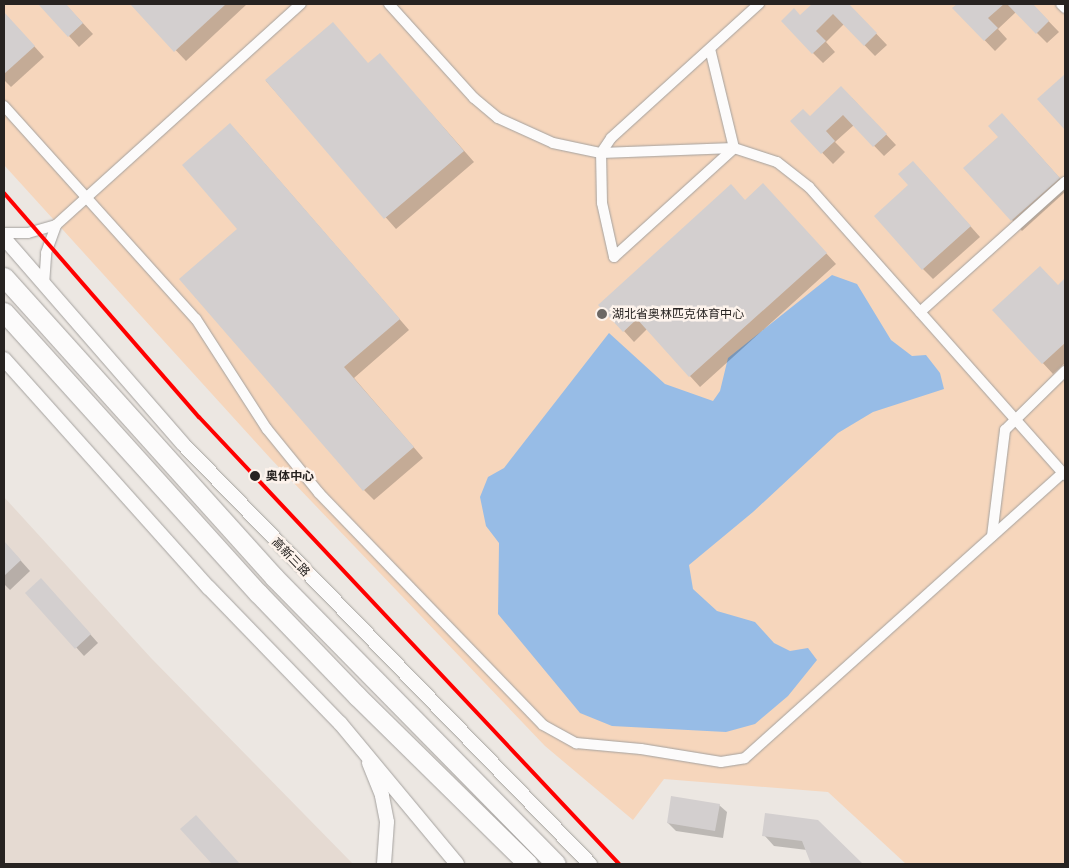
<!DOCTYPE html>
<meta charset="utf-8">
<style>
body{margin:0}
#map{position:relative;width:1069px;height:868px;overflow:hidden;background:#ece7e2;font-family:"PT Sans Narrow","Noto Sans SC",sans-serif}
div>[style]{position:absolute}
[style*='--x']{left:calc(var(--x)*1px);top:calc(var(--y)*1px);width:calc(var(--w)*1px);rotate:calc(var(--a)*1deg)}
.built>*{inset:0;background:#e5dad2}
.green>*{inset:0;background:#f6d6bc}
.water>*{inset:0;background:#97bce6}
.shadow>*{inset:0;background:#0003}
.building>*{inset:0;background:#d3cfcf}
.roads{filter:drop-shadow(0 0 1px #a4a19e) drop-shadow(0 0 1px #a4a19e)}
.street>*{height:10px;margin:-5px;padding:0 5px;transform-origin:5px;border-radius:5px;background:#fcfbfb}
.secondary>*{height:14px;margin:-7px;padding:0 7px;transform-origin:7px;border-radius:7px;background:#fcfbfb}
.highway>*{height:19px;margin:-9.5px;padding:0 9.5px;transform-origin:9.5px;border-radius:9.5px;background:#fcfbfb}
.tram-1>*{height:4px;margin:-2px;padding:0 2px;transform-origin:2px;border-radius:2px;background:#f00}
.dots>*{width:14px;height:14px;translate:-50% -50%;box-sizing:border-box;border:2px solid #fdf3ec;border-radius:50%}
span{translate:-50% -50%;white-space:nowrap;text-align:center;line-height:1.15;-webkit-text-stroke:5px #fdf3ec;paint-order:stroke}
.poi-label{font-size:12px;color:#272321}
.left{translate:0 -50%;text-align:left}
.stop-label{font-size:12px;color:#272321;font-weight:700}
.street-label{font-size:12px;color:#272321}
.frame{position:absolute;inset:0;border:5px solid #272321;pointer-events:none}
</style>
<div id="map">
<div class="built">
<i style="clip-path:polygon(4px 497px,151px 658px,353px 864px,4px 864px)"></i>
</div>
<div class="green">
<i style="clip-path:polygon(4px 4px,1065px 4px,1065px 864px,906px 864px,828px 792px,664px 779px,633px 820px,545px 746px,271px 459px,4px 165px)"></i>
</div>
<div class="water">
<i style="clip-path:polygon(832px 275px,857px 284px,891px 340px,912px 356px,926px 355px,940px 373px,944px 389px,873px 412px,838px 433px,753px 512px,689px 565px,693px 589px,717px 611px,755px 622px,774px 643px,790px 651px,808px 648px,817px 660px,788px 696px,755px 724px,726px 732px,612px 726px,580px 713px,498px 614px,499px 543px,486px 526px,480px 497px,488px 477px,504px 468px,609px 333px,665px 384px,713px 401px,720px 391px,728px 358px)"></i>
</div>
<div class="shadow">
<i style="clip-path:polygon(40px 4px,65px 4px,93px 34px,79px 47px)"></i>
<i style="clip-path:polygon(132px 4px,247px 4px,186px 61px)"></i>
<i style="clip-path:polygon(814px 4px,848px 4px,887px 45px,875px 56px,844px 24px,826px 42px,835px 52px,823px 63px,813px 53px,800px 17px)"></i>
<i style="clip-path:polygon(959px 4px,1032px 4px,1059px 32px,1047px 43px,1016px 12px,998px 29px,1007px 39px,995px 51px,954px 8px)"></i>
<i style="clip-path:polygon(4px 13px,44px 57px,11px 87px,4px 80px)"></i>
<i style="clip-path:polygon(380px 55px,474px 162px,396px 229px,266px 81px,369px 64px)"></i>
<i style="clip-path:polygon(1065px 76px,1065px 129px,1039px 99px)"></i>
<i style="clip-path:polygon(852px 98px,896px 145px,884px 156px,854px 125px,835px 142px,845px 152px,833px 164px,792px 121px,810px 117px)"></i>
<i style="clip-path:polygon(1012px 125px,1065px 184px,1065px 192px,1022px 231px,965px 168px)"></i>
<i style="clip-path:polygon(240px 135px,409px 330px,354px 378px,423px 458px,374px 500px,364px 490px)"></i>
<i style="clip-path:polygon(923px 173px,980px 237px,933px 279px,923px 269px)"></i>
<i style="clip-path:polygon(773px 195px,836px 264px,700px 387px,647px 329px,634px 342px,624px 331px,745px 201px)"></i>
<i style="clip-path:polygon(1065px 280px,1065px 363px,1053px 374px,994px 310px,1058px 287px)"></i>
<i style="clip-path:polygon(4px 542px,30px 571px,10px 590px,4px 584px)"></i>
<i style="clip-path:polygon(49px 588px,98px 643px,84px 656px,27px 593px)"></i>
<i style="clip-path:polygon(719px 805px,727px 812px,723px 838px,676px 831px,668px 823px)"></i>
<i style="clip-path:polygon(818px 821px,861px 864px,813px 864px,807px 850px,774px 846px,764px 835px)"></i>
</div>
<div class="building">
<i style="clip-path:polygon(38px 4px,66px 4px,83px 23px,68px 37px)"></i>
<i style="clip-path:polygon(130px 4px,226px 4px,174px 52px)"></i>
<i style="clip-path:polygon(812px 4px,849px 4px,877px 33px,864px 46px,833px 14px,816px 31px,826px 41px,812px 54px,781px 21px,794px 8px,800px 15px)"></i>
<i style="clip-path:polygon(957px 4px,1004px 4px,988px 18px,998px 28px,984px 41px,952px 8px)"></i>
<i style="clip-path:polygon(1007px 4px,1033px 4px,1049px 21px,1036px 34px)"></i>
<i style="clip-path:polygon(4px 12px,35px 46px,4px 74px)"></i>
<i style="clip-path:polygon(333px 22px,368px 63px,380px 53px,464px 151px,384px 219px,265px 80px)"></i>
<i style="clip-path:polygon(1065px 74px,1065px 130px,1037px 99px)"></i>
<i style="clip-path:polygon(841px 86px,887px 134px,873px 147px,843px 115px,826px 131px,835px 141px,821px 154px,790px 121px,803px 109px,810px 116px)"></i>
<i style="clip-path:polygon(1002px 113px,1060px 178px,1011px 221px,963px 168px,998px 137px,988px 126px)"></i>
<i style="clip-path:polygon(230px 123px,400px 319px,344px 367px,414px 447px,363px 491px,179px 279px,237px 229px,182px 165px)"></i>
<i style="clip-path:polygon(913px 161px,971px 226px,922px 270px,874px 216px,908px 185px,898px 174px)"></i>
<i style="clip-path:polygon(763px 183px,827px 253px,689px 377px,637px 319px,623px 332px,598px 305px,731px 184px,745px 200px)"></i>
<i style="clip-path:polygon(1040px 266px,1058px 285px,1065px 278px,1065px 343px,1042px 364px,992px 310px)"></i>
<i style="clip-path:polygon(4px 541px,21px 560px,4px 576px)"></i>
<i style="clip-path:polygon(41px 578px,91px 634px,75px 649px,25px 593px)"></i>
<i style="clip-path:polygon(671px 796px,720px 804px,715px 831px,667px 823px)"></i>
<i style="clip-path:polygon(765px 813px,818px 820px,863px 864px,811px 864px,802px 841px,762px 836px)"></i>
<i style="clip-path:polygon(196px 815px,240px 864px,212px 864px,180px 829px)"></i>
</div>
<div class="roads">
<div class="street">
<i style="--x:389;--y:4;--w:127;--a:47.9"></i>
<i style="--x:474;--y:98;--w:31;--a:40"></i>
<i style="--x:498;--y:118;--w:60;--a:24.4"></i>
<i style="--x:553;--y:143;--w:49;--a:11.8"></i>
<i style="--x:601;--y:153;--w:133;--a:-2.2"></i>
<i style="--x:734;--y:148;--w:45;--a:18"></i>
<i style="--x:777;--y:162;--w:41;--a:38"></i>
<i style="--x:809;--y:187;--w:385;--a:48.4"></i>
<i style="--x:1061;--y:4;--w:6;--a:45"></i>
<i style="--x:4;--y:106;--w:287;--a:48"></i>
<i style="--x:196;--y:319;--w:131;--a:57.2"></i>
<i style="--x:267;--y:429;--w:82;--a:50.9"></i>
<i style="--x:319;--y:493;--w:322;--a:46"></i>
<i style="--x:543;--y:725;--w:38;--a:29"></i>
<i style="--x:576;--y:743;--w:65;--a:5.3"></i>
<i style="--x:641;--y:749;--w:81;--a:9.2"></i>
<i style="--x:721;--y:762;--w:24;--a:-9"></i>
<i style="--x:745;--y:758;--w:427;--a:-41.9"></i>
<i style="--x:4;--y:233;--w:24;--a:0"></i>
<i style="--x:28;--y:233;--w:29;--a:-16"></i>
<i style="--x:56;--y:225;--w:330;--a:-42.1"></i>
<i style="--x:614;--y:257;--w:55;--a:-102.5"></i>
<i style="--x:602;--y:203;--w:50;--a:-91.1"></i>
<i style="--x:601;--y:153;--w:18;--a:-56"></i>
<i style="--x:611;--y:138;--w:200;--a:-42.2"></i>
<i style="--x:614;--y:257;--w:162;--a:-42.2"></i>
<i style="--x:734;--y:148;--w:102;--a:-103.6"></i>
<i style="--x:44;--y:285;--w:32;--a:-86"></i>
<i style="--x:46;--y:253;--w:30;--a:-70"></i>
<i style="--x:920;--y:312;--w:195;--a:-41.9"></i>
<i style="--x:992;--y:536;--w:107;--a:-83"></i>
<i style="--x:1005;--y:430;--w:84;--a:-44.5"></i>
</div>
<div class="secondary">
<i style="--x:4;--y:238;--w:273;--a:49"></i>
<i style="--x:183;--y:444;--w:585;--a:45.9"></i>
<i style="--x:4;--y:359;--w:307;--a:48.2"></i>
<i style="--x:209;--y:588;--w:188;--a:45.9"></i>
<i style="--x:340;--y:723;--w:183;--a:50.3"></i>
<i style="--x:369;--y:763;--w:35;--a:68"></i>
<i style="--x:382;--y:796;--w:26;--a:79"></i>
<i style="--x:387;--y:822;--w:42;--a:94.1"></i>
</div>
<div class="highway">
<i style="--x:4;--y:277;--w:404;--a:48"></i>
<i style="--x:274;--y:577;--w:402;--a:45.5"></i>
<i style="--x:4;--y:312;--w:379;--a:47.9"></i>
<i style="--x:258;--y:593;--w:143;--a:46.1"></i>
<i style="--x:357;--y:696;--w:240;--a:44.5"></i>
</div>
</div>
<div class="tram-1">
<i style="--x:4;--y:193;--w:297;--a:49"></i>
<i style="--x:199;--y:417;--w:613;--a:46.78"></i>
</div>
<div class="dots">
<i style="left:602px;top:314px;background:#6c6865"></i>
<i style="left:255px;top:476px;background:#272321"></i>
</div>
<div class="poi-label">
<span class="left" style="left:612px;top:314px">湖北省奥林匹克体育中心</span>
</div>
<div class="stop-label">
<span class="left" style="left:266px;top:476px">奥体中心</span>
</div>
<div class="street-label">
<span style="left:291px;top:557px;rotate:46deg">高新三路</span>
</div>
<div class="frame"></div>
</div>
